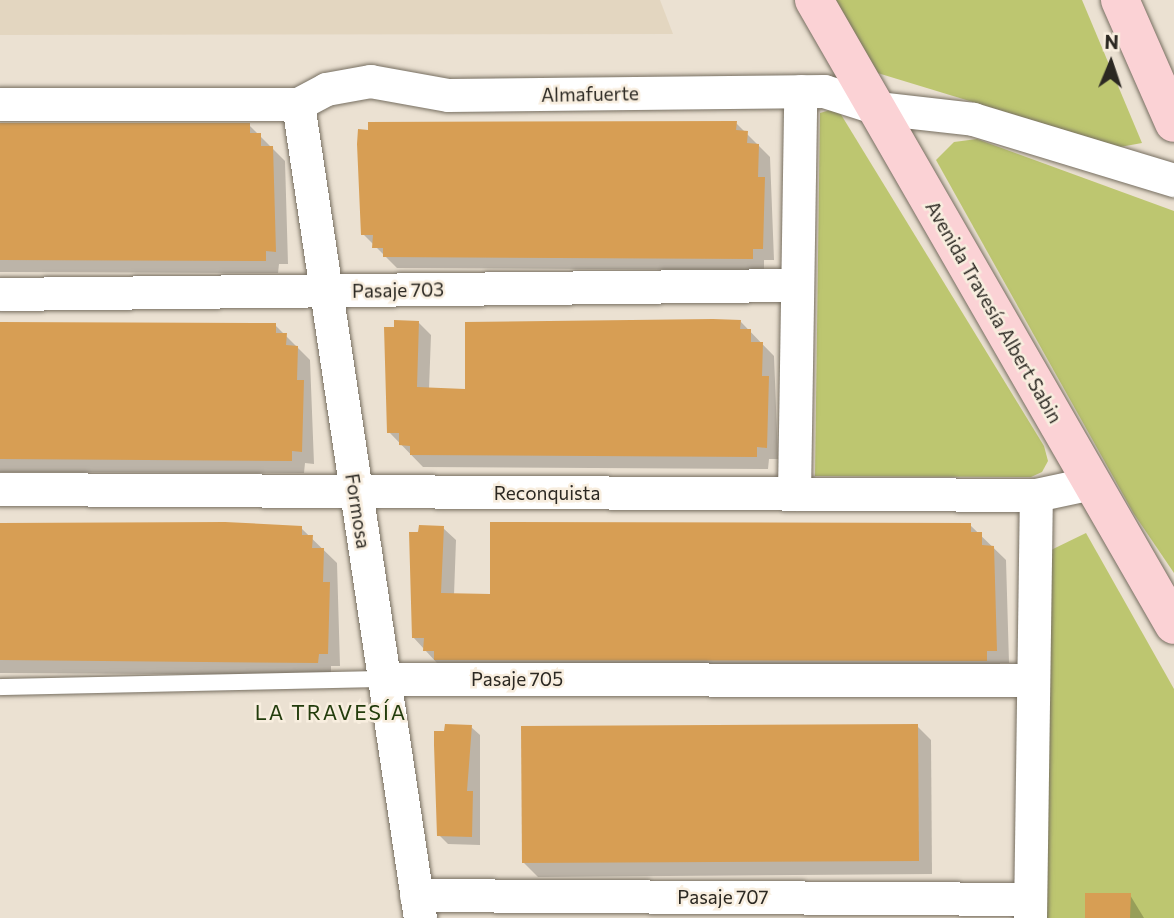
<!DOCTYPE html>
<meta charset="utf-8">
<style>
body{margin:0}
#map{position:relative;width:1174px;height:918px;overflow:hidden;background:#ebe1d2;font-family:Commissioner,sans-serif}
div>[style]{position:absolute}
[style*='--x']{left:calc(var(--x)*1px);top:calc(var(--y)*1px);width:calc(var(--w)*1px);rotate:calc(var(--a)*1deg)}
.built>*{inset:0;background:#e3d6c0}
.green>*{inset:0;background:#bdc670}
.shadow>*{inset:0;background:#0003}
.building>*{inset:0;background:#d79e54}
.roads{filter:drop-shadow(0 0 2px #766e60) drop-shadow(0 0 2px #766e60)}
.service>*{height:16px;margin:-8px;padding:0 8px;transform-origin:8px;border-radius:8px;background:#fff}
.minor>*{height:33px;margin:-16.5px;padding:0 16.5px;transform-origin:16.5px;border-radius:16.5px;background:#fff}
.secondary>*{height:38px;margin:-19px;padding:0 19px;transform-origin:19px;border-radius:19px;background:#fbd2d5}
span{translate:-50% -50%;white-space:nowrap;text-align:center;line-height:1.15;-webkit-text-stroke:5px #f8eedf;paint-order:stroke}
.street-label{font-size:19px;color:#2b2822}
.neighbourhood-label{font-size:21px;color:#223c0c;letter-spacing:2px}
.north{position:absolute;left:1076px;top:28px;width:70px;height:70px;-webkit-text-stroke:5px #f8eedf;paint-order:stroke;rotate:2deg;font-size:19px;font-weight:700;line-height:28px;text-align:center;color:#2b2822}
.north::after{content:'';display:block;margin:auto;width:24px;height:32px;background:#2b2822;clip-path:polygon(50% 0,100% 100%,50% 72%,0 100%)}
</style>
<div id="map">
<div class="built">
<i style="clip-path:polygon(0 0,660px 0,673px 34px,0 35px)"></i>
</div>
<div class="green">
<i style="clip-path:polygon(831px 0,1082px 0,1142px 143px,1120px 147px,871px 71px)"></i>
<i style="clip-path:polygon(837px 108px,1044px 446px,1048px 461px,1042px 472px,1031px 477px,815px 476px,820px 113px)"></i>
<i style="clip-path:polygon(977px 139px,1174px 211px,1174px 573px,1134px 514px,936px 160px,954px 142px)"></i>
<i style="clip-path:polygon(1086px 533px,1174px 689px,1174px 918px,1046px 918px,1051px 550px)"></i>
</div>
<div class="shadow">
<i style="clip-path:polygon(736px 123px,770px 157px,774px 260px,764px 260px,764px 270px,397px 268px,363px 234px,360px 131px)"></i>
<i style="clip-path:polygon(0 124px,249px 125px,285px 161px,288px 264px,279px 264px,278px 273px,0 272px)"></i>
<i style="clip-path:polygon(740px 321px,774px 356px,778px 459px,769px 459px,768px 469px,423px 467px,389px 432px,386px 329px,419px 323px,431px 335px,429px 389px,466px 391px)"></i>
<i style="clip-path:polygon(0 324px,275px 325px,310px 360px,314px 464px,305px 463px,304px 473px,0 472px)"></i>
<i style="clip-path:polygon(0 525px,301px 528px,337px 563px,340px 666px,331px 666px,331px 675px,0 673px)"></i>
<i style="clip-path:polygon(970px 525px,1006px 560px,1009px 663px,1000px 663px,999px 673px,437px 663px,413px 637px,410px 533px,443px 528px,456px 540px,454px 595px,492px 596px)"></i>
<i style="clip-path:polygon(917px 726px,931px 740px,932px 874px,538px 877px,524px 863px)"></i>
<i style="clip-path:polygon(471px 727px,480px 735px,480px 845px,448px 844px,439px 835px)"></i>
<i style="clip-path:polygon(1130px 895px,1144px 918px,1086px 918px)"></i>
</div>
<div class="building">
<i style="clip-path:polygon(737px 121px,736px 130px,748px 131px,747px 143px,759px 144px,758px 177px,765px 177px,763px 249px,753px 249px,753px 259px,383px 257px,383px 248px,372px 248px,373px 235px,361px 235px,357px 144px,358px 129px,368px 130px,368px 122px)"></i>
<i style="clip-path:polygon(0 123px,250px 123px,250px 133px,261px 133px,261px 146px,273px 146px,276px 252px,266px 251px,266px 261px,0 260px)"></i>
<i style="clip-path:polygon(713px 319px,741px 320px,740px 329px,751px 329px,751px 342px,763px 342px,762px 376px,769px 376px,767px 448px,757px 447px,757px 457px,410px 455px,410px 446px,399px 445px,399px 433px,387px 433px,384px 327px,394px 327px,394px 320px,419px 321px,417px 387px,465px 389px,465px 322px)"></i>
<i style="clip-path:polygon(0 322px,276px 323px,276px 333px,287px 333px,286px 345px,298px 346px,297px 380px,304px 380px,302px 452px,292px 451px,292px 461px,0 459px)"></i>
<i style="clip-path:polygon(225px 522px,302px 526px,302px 535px,313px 535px,312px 548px,324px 548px,323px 582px,330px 582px,328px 654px,319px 654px,318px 663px,0 660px,0 523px)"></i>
<i style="clip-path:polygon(490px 522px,971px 523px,971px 532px,982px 532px,982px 545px,994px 546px,997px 651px,987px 651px,987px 661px,434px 660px,434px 651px,423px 651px,424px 638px,412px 638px,409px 532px,418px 532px,419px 525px,444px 526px,441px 593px,490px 594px)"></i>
<i style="clip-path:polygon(445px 724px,472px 725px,467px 791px,473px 791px,472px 837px,437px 836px,434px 745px,434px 731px,444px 731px)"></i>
<i style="clip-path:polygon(918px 724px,919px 861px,522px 863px,521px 726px)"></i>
<i style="clip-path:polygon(1085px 893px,1131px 893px,1130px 918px,1085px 918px)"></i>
</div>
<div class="roads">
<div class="service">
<i style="--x:0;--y:687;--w:384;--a:-1.2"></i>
</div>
<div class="minor">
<i style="--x:0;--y:104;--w:298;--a:0"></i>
<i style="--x:298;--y:104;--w:32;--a:-28"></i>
<i style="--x:326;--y:89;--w:45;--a:-10.3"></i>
<i style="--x:370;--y:81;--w:79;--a:10.2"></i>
<i style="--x:448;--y:95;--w:376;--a:-0.6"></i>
<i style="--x:824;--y:91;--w:56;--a:17.8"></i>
<i style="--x:877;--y:108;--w:97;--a:6.5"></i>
<i style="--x:973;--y:119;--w:210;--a:16.9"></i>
<i style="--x:298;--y:104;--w:823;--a:81.48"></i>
<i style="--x:0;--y:294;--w:797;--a:-0.65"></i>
<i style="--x:0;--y:489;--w:1036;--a:0.33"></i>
<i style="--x:1036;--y:495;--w:57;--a:-12.1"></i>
<i style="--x:794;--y:494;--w:403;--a:-89.1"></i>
<i style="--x:384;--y:679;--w:649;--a:0.09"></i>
<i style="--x:416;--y:895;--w:614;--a:0.37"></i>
<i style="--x:1030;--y:918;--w:423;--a:-89.2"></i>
</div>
<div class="secondary">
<i style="--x:814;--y:0;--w:721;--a:60.06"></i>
<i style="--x:1120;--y:0;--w:134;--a:66.3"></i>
</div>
</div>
<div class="street-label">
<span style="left:590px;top:94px;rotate:-1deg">Almafuerte</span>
<span style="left:398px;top:290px;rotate:-1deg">Pasaje 703</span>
<span style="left:994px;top:312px;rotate:60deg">Avenida Travesía Albert Sabin</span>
<span style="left:547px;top:493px">Reconquista</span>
<span style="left:358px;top:511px;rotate:81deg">Formosa</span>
<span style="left:517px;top:679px">Pasaje 705</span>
<span style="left:723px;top:897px">Pasaje 707</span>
</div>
<div class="neighbourhood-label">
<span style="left:331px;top:712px">LA TRAVESÍA</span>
</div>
<div class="north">N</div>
</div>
